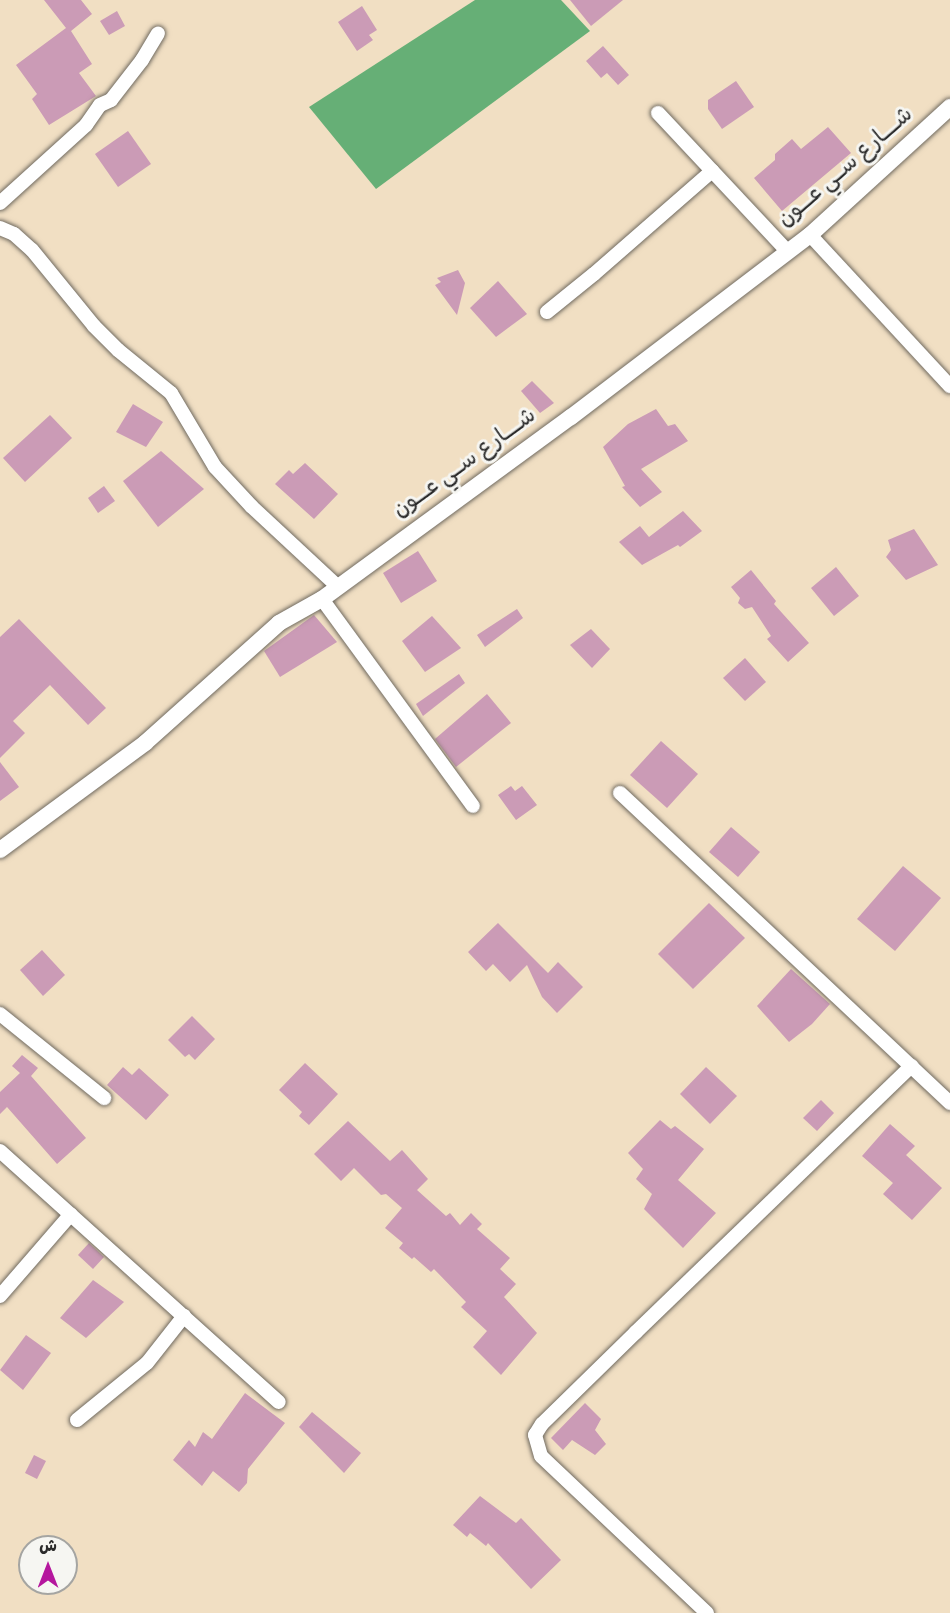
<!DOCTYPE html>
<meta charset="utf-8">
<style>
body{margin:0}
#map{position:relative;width:950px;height:1613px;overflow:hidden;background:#f1dfc3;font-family:"Gochi Hand","Playpen Sans Arabic",sans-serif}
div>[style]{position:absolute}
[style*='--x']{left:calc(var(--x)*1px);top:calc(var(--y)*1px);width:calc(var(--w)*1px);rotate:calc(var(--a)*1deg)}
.forest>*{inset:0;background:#66af76}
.building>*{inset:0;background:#cb9bb6}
.roads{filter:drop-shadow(0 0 2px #706a60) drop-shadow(0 0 2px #706a60)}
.minor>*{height:14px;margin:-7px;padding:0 7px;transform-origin:7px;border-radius:7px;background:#fff}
.tertiary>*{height:16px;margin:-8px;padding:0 8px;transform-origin:8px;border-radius:8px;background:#fff}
span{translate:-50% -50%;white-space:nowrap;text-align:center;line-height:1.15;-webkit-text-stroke:6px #f6f6f2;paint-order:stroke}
.street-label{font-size:22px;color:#2b2b2b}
.north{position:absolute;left:18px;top:1535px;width:60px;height:60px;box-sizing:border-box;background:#f6f6f2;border:2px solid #a5a5a2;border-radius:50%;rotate:0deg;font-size:16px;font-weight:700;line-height:24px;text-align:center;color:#2b2b2b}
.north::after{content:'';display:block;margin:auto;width:21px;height:27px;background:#b5179e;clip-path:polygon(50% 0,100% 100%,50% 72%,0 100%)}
</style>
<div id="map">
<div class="forest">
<i style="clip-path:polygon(475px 0,561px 0,590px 31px,376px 189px,309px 107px)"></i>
</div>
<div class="building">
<i style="clip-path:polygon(44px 0,81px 0,92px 14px,71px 31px,92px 64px,79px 73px,96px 96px,49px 125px,32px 99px,37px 94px,16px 65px,66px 28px)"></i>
<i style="clip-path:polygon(570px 0,623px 0,591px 26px)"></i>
<i style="clip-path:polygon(362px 6px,377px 30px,369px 35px,373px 40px,357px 51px,338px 22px)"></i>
<i style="clip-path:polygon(117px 11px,125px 26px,109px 35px,100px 21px)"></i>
<i style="clip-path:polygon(603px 46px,629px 75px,618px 85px,607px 73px,601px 78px,586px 61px)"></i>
<i style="clip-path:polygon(736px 81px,754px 107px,722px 129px,708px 109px,708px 100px)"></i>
<i style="clip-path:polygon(828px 127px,851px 153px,782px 211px,754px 178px,775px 160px,775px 154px,792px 139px,801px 149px)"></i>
<i style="clip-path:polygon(128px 131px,151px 164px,118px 187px,95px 154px)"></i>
<i style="clip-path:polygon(458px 270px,465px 283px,457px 315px,435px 285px,441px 282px,437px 278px)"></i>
<i style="clip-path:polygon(498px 281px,527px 314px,496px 337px,470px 308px)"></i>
<i style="clip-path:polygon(532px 381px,554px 403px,540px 413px,521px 391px)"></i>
<i style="clip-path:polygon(133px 404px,163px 422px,146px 447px,116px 432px)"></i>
<i style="clip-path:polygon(656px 409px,668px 426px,675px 424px,688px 441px,641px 469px,662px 492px,640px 507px,622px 487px,625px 486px,603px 447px,628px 424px)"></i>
<i style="clip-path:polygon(50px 415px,72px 438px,25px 482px,3px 458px)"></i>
<i style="clip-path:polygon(161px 451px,204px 489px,158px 527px,123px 481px)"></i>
<i style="clip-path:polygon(305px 463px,338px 494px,314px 519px,275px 484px,289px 470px,293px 474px)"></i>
<i style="clip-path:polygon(104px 486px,115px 501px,98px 513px,88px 498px)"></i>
<i style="clip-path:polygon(683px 511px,702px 531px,680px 547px,678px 545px,642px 565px,619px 542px,640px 526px,649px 537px)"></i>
<i style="clip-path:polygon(914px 529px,938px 565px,906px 580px,886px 557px,891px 550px,888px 540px)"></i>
<i style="clip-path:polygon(418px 551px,437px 581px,401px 603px,383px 573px)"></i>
<i style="clip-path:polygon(836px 567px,859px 596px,834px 616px,811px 588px)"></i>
<i style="clip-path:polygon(751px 570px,776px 601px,774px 604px,809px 643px,788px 662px,767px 639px,771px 636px,752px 607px,745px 609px,738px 603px,740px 598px,731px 587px)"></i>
<i style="clip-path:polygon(517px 609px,523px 618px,485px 647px,477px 635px)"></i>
<i style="clip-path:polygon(314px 615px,337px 642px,280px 677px,264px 651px)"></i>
<i style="clip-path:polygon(432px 616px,461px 648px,425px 672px,402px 641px)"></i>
<i style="clip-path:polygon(19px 619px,106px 708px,88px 725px,50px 685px,13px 721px,25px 733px,0 758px,0 637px)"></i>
<i style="clip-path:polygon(591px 629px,610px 649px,592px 668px,570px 645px)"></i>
<i style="clip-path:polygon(745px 658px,766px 682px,745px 701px,723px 678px)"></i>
<i style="clip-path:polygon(459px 674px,465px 683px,423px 716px,416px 704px)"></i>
<i style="clip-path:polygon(487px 694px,511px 723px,456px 767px,435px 739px)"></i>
<i style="clip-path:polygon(661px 741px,698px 774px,667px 808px,630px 775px)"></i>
<i style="clip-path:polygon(0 762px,19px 787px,0 801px)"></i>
<i style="clip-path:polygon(511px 786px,515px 791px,522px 786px,537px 805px,516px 820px,498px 795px)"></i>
<i style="clip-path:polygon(731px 827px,760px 852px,738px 877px,709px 852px)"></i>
<i style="clip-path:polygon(903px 866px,941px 898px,895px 951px,857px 919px)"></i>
<i style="clip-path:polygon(709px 903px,745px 938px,693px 989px,658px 954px)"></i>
<i style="clip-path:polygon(498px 923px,548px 973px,558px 962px,583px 987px,557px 1013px,542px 997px,527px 965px,510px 982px,493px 964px,486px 971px,468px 952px)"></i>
<i style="clip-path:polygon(42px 950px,65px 975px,43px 996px,20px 970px)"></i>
<i style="clip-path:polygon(791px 969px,830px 1004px,812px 1024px,789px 1042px,757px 1006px)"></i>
<i style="clip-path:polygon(192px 1016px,215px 1039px,195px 1060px,189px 1054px,185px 1057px,168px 1040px)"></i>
<i style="clip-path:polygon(22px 1055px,38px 1068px,31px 1076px,86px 1138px,57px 1164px,7px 1107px,0 1114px,0 1092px,20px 1073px,12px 1066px)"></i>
<i style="clip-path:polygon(305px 1063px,338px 1094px,309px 1125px,299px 1116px,302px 1112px,279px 1090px)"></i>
<i style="clip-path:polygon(123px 1067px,132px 1075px,139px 1068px,169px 1095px,146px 1120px,107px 1085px)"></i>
<i style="clip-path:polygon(706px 1067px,737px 1096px,710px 1124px,680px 1094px)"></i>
<i style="clip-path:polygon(821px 1100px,834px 1113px,817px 1131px,803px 1118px)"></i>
<i style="clip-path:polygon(660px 1120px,671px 1129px,675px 1126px,704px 1149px,678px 1180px,716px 1213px,683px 1248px,644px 1209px,652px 1194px,636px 1179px,643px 1169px,628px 1153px)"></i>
<i style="clip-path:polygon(348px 1121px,390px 1161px,402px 1150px,428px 1179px,417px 1190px,446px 1216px,450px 1213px,460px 1225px,471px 1213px,482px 1224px,477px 1229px,510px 1258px,500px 1269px,516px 1284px,504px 1297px,537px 1333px,501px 1375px,473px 1347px,487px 1331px,461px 1307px,466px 1302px,434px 1269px,431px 1272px,414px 1257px,412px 1259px,399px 1248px,403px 1243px,385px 1228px,402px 1208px,386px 1194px,381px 1195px,354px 1168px,341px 1181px,314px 1154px)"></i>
<i style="clip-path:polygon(890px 1124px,915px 1146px,906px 1155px,942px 1188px,912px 1220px,883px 1194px,893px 1183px,862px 1156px)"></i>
<i style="clip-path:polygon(89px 1243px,104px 1257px,93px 1269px,78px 1255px)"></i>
<i style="clip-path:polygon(93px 1280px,124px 1302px,86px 1338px,60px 1318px)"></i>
<i style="clip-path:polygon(26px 1335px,51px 1353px,23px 1390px,0 1370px)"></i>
<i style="clip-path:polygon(245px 1393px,285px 1423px,248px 1469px,247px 1483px,239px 1492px,213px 1471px,202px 1486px,173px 1460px,189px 1440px,195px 1447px,203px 1432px,212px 1439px)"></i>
<i style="clip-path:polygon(585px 1403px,601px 1419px,595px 1430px,606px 1444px,595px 1455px,572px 1440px,563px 1450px,551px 1438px)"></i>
<i style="clip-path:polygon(312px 1412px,361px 1453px,344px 1473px,299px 1427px)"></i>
<i style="clip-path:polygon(34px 1455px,46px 1461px,37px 1479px,25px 1473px)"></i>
<i style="clip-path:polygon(480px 1496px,516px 1523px,521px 1518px,561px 1560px,531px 1589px,488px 1543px,486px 1546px,470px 1533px,467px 1537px,453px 1525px)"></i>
</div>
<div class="roads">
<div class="minor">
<i style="--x:658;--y:113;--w:189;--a:46.9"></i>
<i style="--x:0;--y:203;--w:116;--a:-42.2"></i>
<i style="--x:86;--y:125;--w:24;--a:-55"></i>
<i style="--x:100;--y:105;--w:12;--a:-24"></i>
<i style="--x:111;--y:100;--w:51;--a:-52.2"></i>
<i style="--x:142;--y:60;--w:31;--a:-59"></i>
<i style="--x:0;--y:228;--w:15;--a:23"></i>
<i style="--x:14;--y:234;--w:24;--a:42"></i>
<i style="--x:32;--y:250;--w:98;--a:50.8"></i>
<i style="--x:94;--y:326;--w:34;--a:45"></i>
<i style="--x:118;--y:350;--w:68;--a:39.1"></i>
<i style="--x:171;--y:393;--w:86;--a:59.3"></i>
<i style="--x:215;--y:467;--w:54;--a:47.2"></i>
<i style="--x:252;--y:507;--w:116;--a:42.9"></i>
<i style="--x:810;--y:235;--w:206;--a:47.2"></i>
<i style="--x:547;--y:312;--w:60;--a:-39"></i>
<i style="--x:594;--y:274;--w:157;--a:-41.1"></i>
<i style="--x:322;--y:599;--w:256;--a:53.9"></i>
<i style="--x:620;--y:793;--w:453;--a:43.2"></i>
<i style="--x:0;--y:1014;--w:134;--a:38.9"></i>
<i style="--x:0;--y:1151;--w:375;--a:42"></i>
<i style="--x:0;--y:1296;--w:108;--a:-49.1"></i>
<i style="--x:77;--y:1420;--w:90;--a:-39.2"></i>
<i style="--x:147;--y:1363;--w:60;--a:-51.8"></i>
<i style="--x:707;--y:1613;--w:228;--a:-136.6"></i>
<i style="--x:541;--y:1456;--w:22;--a:-106"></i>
<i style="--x:535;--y:1435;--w:13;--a:-58"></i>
<i style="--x:542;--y:1424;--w:132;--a:-44.4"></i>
<i style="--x:636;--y:1332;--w:383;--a:-44"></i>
</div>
<div class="tertiary">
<i style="--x:0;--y:850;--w:180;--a:-36.4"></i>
<i style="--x:145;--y:743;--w:180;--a:-41.8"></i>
<i style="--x:279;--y:623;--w:49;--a:-29.2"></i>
<i style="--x:322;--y:599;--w:308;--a:-36.2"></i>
<i style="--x:571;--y:417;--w:300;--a:-37.3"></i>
<i style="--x:810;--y:235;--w:190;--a:-42.4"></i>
</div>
</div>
<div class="street-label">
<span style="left:847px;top:169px;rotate:-41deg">شــــارع ســي عـــون</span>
<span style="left:466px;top:465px;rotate:-36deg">شــــارع ســي عـــون</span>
</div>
<div class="north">ش</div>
</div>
